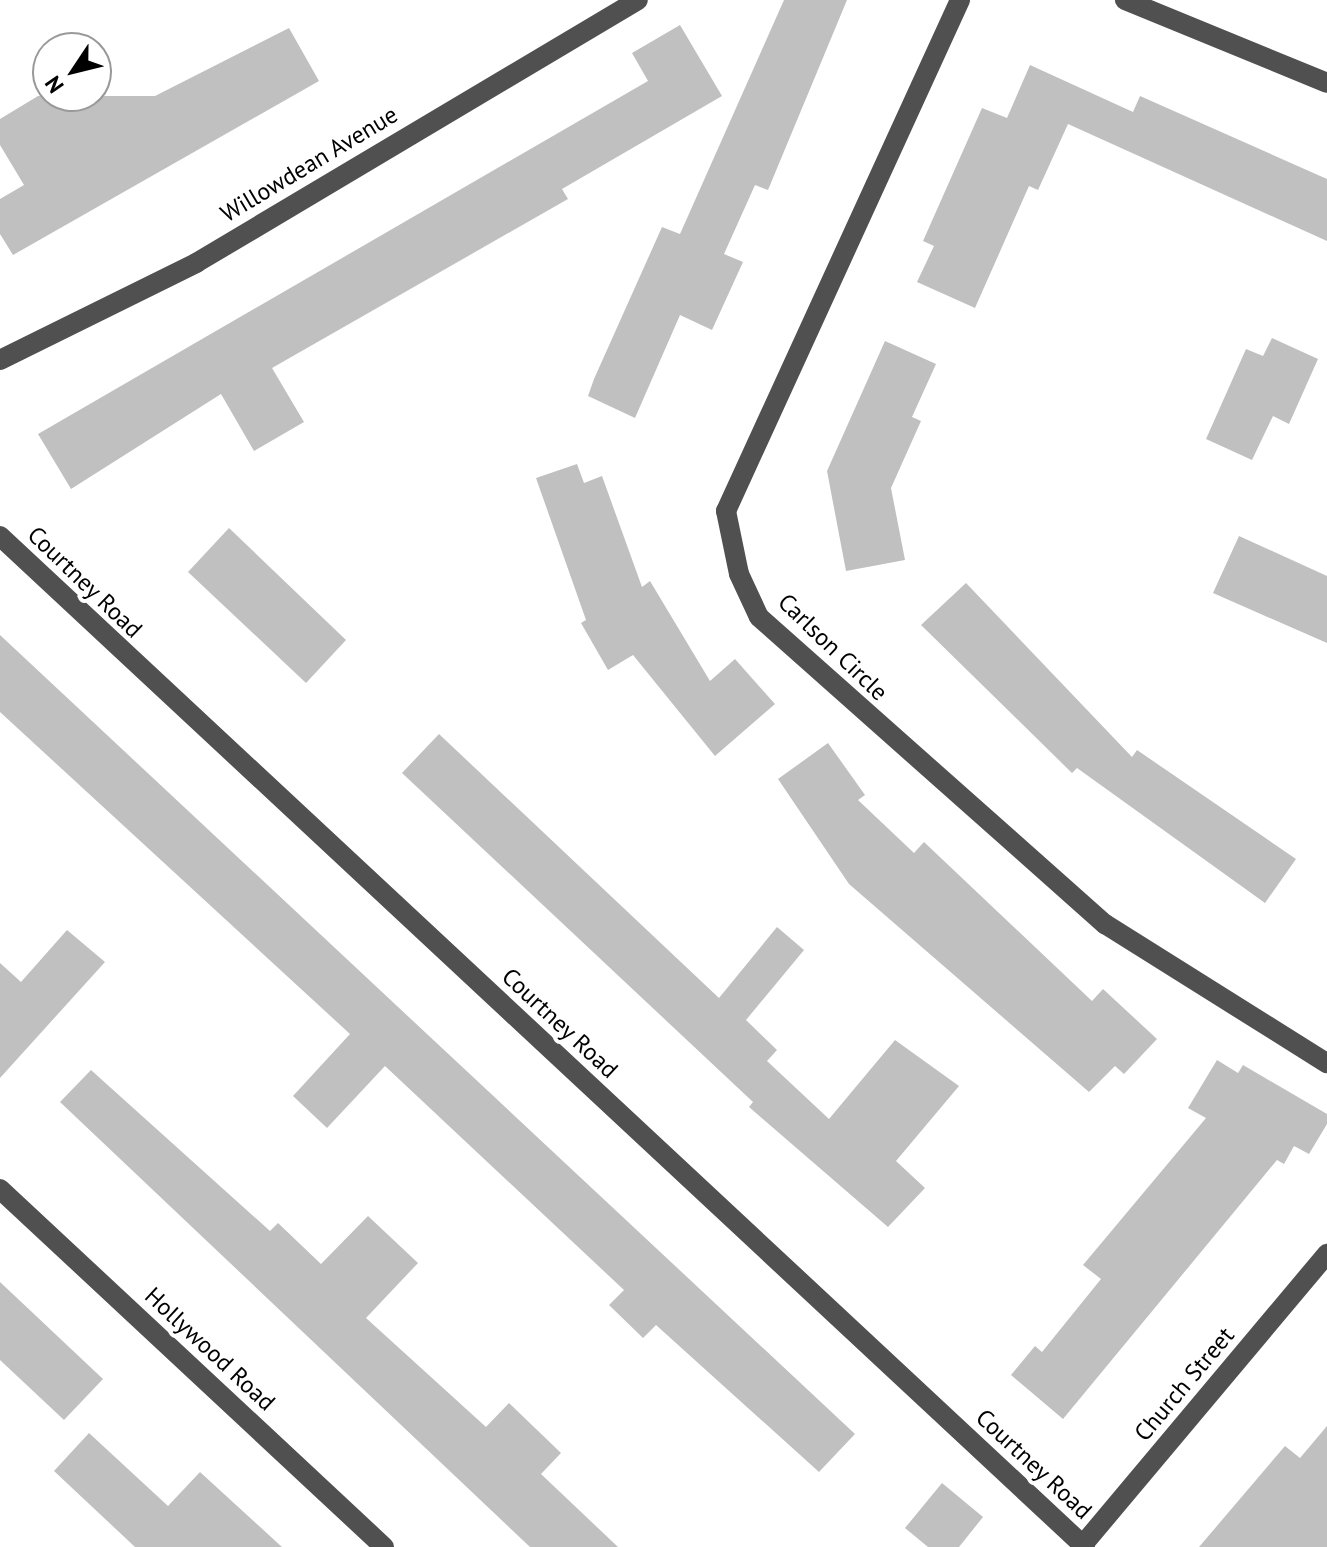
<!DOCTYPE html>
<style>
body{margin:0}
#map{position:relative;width:1327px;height:1547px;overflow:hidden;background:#fff;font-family:"PT Sans",sans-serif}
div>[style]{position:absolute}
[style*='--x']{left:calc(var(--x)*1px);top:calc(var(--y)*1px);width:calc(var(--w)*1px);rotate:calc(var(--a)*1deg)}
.building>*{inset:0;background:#c0c0c0}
.minor>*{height:20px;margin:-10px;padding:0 10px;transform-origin:10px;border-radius:10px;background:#505050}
span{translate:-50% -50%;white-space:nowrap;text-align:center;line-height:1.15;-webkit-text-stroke:8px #fff;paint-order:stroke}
.street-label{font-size:24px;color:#000}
.north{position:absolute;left:32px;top:32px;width:80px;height:80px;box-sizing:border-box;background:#fff;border:2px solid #999;border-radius:50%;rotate:235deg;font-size:22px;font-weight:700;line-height:32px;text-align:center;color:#000}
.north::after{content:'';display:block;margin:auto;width:28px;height:36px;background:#000;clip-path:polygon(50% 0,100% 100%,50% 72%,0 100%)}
</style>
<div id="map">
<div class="building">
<i style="clip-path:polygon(784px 0,847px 0,768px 190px,755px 185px,724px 254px,743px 262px,712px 330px,680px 315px,635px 418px,588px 396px,594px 379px,662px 227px,680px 234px)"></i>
<i style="clip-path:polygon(680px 25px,722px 96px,562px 189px,568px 199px,272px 368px,304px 422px,254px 451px,221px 394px,71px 489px,38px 434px,648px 81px,632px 53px)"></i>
<i style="clip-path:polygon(289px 28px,319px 81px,13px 255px,0 234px,0 199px,24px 185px,0 145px,0 119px,38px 96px,155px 96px)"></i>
<i style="clip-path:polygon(1030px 65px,1133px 112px,1140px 96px,1327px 179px,1327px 241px,1068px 124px,1038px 190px,1029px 186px,975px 308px,917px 282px,934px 246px,923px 241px,982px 108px,1007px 118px)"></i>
<i style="clip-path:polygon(1272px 338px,1318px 359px,1289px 424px,1273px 416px,1252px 460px,1206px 439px,1246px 349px,1263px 356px)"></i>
<i style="clip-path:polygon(885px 341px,936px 364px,912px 417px,921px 421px,891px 488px,905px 560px,846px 571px,827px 471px)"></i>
<i style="clip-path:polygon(577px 464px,584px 483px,602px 476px,642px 587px,650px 581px,710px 681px,735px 659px,775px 704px,715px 756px,633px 655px,608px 670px,581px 623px,586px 620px,536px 478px)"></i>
<i style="clip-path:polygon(229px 528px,346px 640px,306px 683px,188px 572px)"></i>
<i style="clip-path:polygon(1239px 536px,1327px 576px,1327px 643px,1213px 593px)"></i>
<i style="clip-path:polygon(966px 583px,1132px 757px,1137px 750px,1296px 859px,1265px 903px,1077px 768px,1072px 773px,921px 625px)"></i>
<i style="clip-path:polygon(0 635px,855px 1434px,819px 1472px,656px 1325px,643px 1338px,609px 1305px,624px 1290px,385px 1066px,327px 1128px,293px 1096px,350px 1034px,0 712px)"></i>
<i style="clip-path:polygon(439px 734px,719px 998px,777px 927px,804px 950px,746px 1020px,777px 1050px,767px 1061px,829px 1119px,895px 1040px,959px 1086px,896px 1161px,925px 1188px,888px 1227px,749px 1107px,753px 1102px,402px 773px)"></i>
<i style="clip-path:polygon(828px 743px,865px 795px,858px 800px,914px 853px,924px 842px,1092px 1001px,1103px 989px,1157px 1039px,1124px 1074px,1115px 1066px,1089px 1092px,849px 884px,778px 779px)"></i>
<i style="clip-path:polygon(67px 930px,105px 962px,0 1078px,0 963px,21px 982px)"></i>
<i style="clip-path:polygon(1217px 1060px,1238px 1073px,1243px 1065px,1327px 1114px,1327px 1124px,1309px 1154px,1294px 1146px,1284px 1164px,1277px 1160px,1063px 1419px,1011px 1375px,1035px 1346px,1042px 1352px,1101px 1279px,1083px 1265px,1206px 1118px,1188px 1108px)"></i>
<i style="clip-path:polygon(91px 1070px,270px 1231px,278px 1223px,321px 1264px,368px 1216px,418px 1263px,366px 1318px,486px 1427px,509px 1403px,561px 1453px,541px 1474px,618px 1547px,530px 1547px,60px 1102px)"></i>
<i style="clip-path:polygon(0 1282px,103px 1379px,64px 1420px,0 1360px)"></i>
<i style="clip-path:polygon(1327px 1426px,1327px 1547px,1199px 1547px,1285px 1446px,1300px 1458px)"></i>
<i style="clip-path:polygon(89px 1433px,168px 1506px,200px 1472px,282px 1547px,135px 1547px,54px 1471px)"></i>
<i style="clip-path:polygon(942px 1483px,983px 1517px,959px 1547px,928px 1547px,905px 1528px)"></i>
</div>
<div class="minor">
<i style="--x:960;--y:0;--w:562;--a:114.6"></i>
<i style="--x:726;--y:511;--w:64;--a:78.3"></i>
<i style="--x:739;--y:574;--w:47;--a:65.1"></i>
<i style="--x:759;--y:617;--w:463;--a:41.6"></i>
<i style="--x:1105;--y:924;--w:262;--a:32.1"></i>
<i style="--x:1125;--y:0;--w:218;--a:22.3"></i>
<i style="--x:0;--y:360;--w:219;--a:-26.3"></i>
<i style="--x:196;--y:263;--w:514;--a:-30.75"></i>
<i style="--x:0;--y:536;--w:1483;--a:42.98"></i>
<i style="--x:0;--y:1189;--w:525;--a:42.99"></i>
<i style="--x:1081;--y:1547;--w:383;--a:-50"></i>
</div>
<div class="street-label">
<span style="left:309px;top:164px;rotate:-31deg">Willowdean Avenue</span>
<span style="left:85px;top:582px;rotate:44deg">Courtney Road</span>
<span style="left:833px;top:647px;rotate:44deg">Carlson Circle</span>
<span style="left:560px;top:1023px;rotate:43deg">Courtney Road</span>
<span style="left:210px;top:1349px;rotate:43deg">Hollywood Road</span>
<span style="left:1184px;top:1384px;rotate:-50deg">Church Street</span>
<span style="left:1034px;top:1464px;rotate:43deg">Courtney Road</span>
</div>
<div class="north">N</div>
</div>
